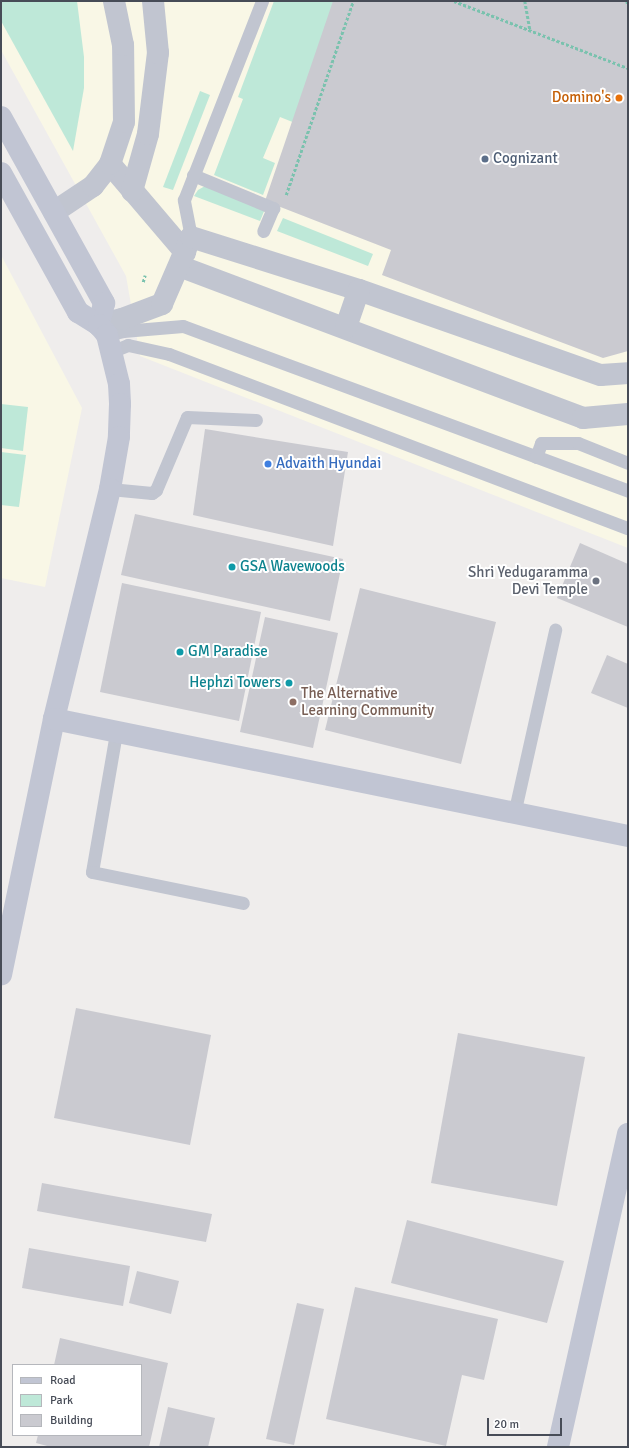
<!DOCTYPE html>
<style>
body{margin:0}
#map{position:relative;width:629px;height:1448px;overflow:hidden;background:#efedec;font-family:Signika,sans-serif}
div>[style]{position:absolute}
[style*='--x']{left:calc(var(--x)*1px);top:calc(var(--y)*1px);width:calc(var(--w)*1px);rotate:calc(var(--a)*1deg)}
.commercial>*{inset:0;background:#f9f7e6}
.green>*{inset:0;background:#bee8d8}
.building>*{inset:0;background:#cacad0}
.path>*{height:2.5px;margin-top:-1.25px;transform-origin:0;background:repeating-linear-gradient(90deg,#7ac2ae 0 3px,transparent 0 5px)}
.lane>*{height:13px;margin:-6.5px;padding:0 6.5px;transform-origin:6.5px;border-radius:6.5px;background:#c1c5d0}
.street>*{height:22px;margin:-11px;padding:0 11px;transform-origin:11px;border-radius:11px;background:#c1c5d0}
.secondary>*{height:22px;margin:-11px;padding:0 11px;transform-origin:11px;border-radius:11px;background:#c1c5d3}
.dots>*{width:11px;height:11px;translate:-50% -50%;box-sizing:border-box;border:2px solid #fff;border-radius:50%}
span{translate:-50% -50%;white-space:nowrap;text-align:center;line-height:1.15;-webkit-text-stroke:4px #fff;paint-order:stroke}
.food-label{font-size:15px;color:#c56008}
.right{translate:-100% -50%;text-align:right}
.service-label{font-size:15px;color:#4e5e75}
.left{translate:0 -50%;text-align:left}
.shop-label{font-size:15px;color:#366cbe}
.culture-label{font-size:15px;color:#0d838f}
.worship-label{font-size:15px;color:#5b616d}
.education-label{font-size:15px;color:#785e54}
.frame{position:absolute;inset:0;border:2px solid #474c57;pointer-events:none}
.legend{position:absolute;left:12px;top:1364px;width:130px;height:72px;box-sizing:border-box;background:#fff;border:1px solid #b5b7bc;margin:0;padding:5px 7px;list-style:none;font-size:12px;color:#474c57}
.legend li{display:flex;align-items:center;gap:8px;height:20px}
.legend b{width:20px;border:1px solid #b5b7bc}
.scale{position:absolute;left:487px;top:1418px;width:75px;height:18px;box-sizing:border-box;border:2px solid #474c57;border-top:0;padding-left:5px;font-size:12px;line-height:14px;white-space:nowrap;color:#474c57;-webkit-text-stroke:3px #fff;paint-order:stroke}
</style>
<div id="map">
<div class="commercial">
<i style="clip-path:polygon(1px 1px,628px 1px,628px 548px,140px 356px,126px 276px,1px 50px)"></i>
<i style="clip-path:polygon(1px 255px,82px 408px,45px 587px,1px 578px)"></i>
</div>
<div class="green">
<i style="clip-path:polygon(1px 1px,77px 1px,84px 57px,84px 88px,73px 151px,1px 21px)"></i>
<i style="clip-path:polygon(274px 1px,340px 1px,295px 123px,280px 117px,263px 158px,275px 163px,263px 195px,214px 175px,243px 99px,238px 97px)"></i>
<i style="clip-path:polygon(200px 91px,210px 95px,173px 190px,163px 187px)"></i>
<i style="clip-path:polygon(205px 186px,265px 209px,260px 221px,194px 196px,198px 190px)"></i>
<i style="clip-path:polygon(283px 218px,373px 254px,368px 266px,277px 231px)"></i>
<i style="clip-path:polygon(1px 404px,28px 407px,23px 451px,1px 448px)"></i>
<i style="clip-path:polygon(1px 452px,26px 455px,19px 507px,1px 505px)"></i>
</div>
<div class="building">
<i style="clip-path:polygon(333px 1px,628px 1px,628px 351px,603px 358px,382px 275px,391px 250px,265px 201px)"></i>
<i style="clip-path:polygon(205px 429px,348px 452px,333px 546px,193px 515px)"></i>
<i style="clip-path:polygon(135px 514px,343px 559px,330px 621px,121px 575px)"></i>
<i style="clip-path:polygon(580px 543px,628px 564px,628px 627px,557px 598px)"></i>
<i style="clip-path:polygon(122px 583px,261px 612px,239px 721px,100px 692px)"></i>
<i style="clip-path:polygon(360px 588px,496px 622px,461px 764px,325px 730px)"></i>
<i style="clip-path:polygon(265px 617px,338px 633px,313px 748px,240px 732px)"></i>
<i style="clip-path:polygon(607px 655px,628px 664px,628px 708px,591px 693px)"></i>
<i style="clip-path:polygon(76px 1008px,211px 1035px,190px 1145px,54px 1118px)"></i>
<i style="clip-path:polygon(458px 1033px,585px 1057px,557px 1206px,431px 1183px)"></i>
<i style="clip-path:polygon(42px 1183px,212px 1214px,206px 1242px,37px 1211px)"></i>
<i style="clip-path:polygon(407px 1220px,564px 1261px,547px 1323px,391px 1283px)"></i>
<i style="clip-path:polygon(29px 1248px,130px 1266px,123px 1306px,22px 1288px)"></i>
<i style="clip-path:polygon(137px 1271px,179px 1281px,171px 1314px,129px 1303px)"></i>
<i style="clip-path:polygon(355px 1287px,498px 1319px,484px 1380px,462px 1375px,446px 1446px,326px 1419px)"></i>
<i style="clip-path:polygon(297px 1303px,324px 1309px,294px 1445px,266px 1439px)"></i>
<i style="clip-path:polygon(60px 1338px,168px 1363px,149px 1447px,51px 1447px,36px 1443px,38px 1435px,141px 1435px,141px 1365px,54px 1365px)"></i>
<i style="clip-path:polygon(168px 1407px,215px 1418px,208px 1447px,159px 1447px)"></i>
</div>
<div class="path">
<i style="--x:454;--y:1;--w:186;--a:21.1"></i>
<i style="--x:525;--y:1;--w:29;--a:80"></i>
<i style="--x:627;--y:1;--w:4;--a:76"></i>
<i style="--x:286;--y:195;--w:205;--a:-70.9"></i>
<i style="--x:143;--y:282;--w:7;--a:-74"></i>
</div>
<div class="lane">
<i style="--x:193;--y:175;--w:87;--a:22.4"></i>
<i style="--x:273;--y:208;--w:25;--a:113"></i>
<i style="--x:191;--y:237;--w:38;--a:-101"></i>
<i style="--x:184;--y:200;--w:214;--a:-68.6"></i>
<i style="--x:107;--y:335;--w:16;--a:-14"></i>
<i style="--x:123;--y:331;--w:60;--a:-4.8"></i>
<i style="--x:183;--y:326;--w:475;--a:20.3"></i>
<i style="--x:113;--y:351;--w:16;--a:-22"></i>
<i style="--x:128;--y:345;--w:42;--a:12.4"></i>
<i style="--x:169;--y:354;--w:491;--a:20.8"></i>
<i style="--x:536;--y:457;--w:15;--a:-70"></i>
<i style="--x:541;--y:443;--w:37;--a:0"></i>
<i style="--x:578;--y:443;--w:54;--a:21.8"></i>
<i style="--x:110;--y:489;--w:42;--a:5.4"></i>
<i style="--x:152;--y:493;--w:5;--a:-37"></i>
<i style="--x:156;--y:490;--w:79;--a:-67"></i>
<i style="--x:187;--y:417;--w:69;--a:2.5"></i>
<i style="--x:116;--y:733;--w:141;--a:99.8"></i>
<i style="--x:92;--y:872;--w:154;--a:11.6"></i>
<i style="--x:514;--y:814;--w:189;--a:-77.4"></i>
</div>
<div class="street">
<i style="--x:110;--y:164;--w:116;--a:49.6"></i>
<i style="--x:132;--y:191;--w:59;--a:-74.3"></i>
<i style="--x:148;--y:134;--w:82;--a:-83"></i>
<i style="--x:158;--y:53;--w:52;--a:-95.5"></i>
<i style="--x:54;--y:212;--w:47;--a:-33.7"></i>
<i style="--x:93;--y:186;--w:28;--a:-52"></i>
<i style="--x:110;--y:164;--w:44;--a:-71.6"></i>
<i style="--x:124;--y:122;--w:77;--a:-90.7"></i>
<i style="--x:123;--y:45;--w:45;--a:-101.6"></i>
<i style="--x:179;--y:266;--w:432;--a:20.6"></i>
<i style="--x:583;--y:418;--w:45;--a:-5.1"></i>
<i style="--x:99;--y:325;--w:24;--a:-15"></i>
<i style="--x:122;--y:319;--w:43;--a:-20.6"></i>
<i style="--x:162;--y:304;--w:73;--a:-66.6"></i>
<i style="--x:191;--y:237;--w:176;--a:17.5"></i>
<i style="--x:359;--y:290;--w:256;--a:19.4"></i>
<i style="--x:601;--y:375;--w:27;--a:-4"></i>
<i style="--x:346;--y:327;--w:39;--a:-71"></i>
</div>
<div class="secondary">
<i style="--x:1;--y:117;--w:213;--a:61"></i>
<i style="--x:104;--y:303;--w:23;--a:103"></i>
<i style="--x:1;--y:173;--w:159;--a:61"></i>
<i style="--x:78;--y:312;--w:25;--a:32"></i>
<i style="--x:99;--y:325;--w:13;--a:51"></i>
<i style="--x:107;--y:335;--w:50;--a:76.2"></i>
<i style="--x:119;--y:384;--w:20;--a:87"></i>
<i style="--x:120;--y:404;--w:33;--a:92"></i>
<i style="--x:119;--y:437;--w:53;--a:99.8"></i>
<i style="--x:110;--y:489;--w:237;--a:103.7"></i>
<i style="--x:54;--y:719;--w:261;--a:101.7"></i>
<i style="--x:54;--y:719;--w:586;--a:11.52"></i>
<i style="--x:558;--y:1447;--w:321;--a:-77.4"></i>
</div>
<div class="dots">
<i style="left:619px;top:98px;background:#e8710a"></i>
<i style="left:485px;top:159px;background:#5c6f8a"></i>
<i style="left:268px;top:464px;background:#3f7fe0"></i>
<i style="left:232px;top:567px;background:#0f9aa8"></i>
<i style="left:596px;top:581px;background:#6b7280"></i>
<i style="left:180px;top:652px;background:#0f9aa8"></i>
<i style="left:289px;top:683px;background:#0f9aa8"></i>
<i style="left:293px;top:702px;background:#8d6e63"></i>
</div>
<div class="food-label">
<span class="right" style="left:611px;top:98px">Domino's</span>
</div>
<div class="service-label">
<span class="left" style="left:493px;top:159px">Cognizant</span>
</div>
<div class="shop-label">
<span class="left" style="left:276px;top:464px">Advaith Hyundai</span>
</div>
<div class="culture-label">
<span class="left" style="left:240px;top:567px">GSA Wavewoods</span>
<span class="left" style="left:188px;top:652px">GM Paradise</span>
<span class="right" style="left:281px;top:683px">Hephzi Towers</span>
</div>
<div class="worship-label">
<span class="right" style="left:588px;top:581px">Shri Yedugaramma<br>Devi Temple</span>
</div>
<div class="education-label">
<span class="left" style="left:301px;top:702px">The Alternative<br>Learning Community</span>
</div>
<div class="frame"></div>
<ul class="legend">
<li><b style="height:5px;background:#c1c5d3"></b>Road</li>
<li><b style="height:11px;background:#bee8d8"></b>Park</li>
<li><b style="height:11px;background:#cacad0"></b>Building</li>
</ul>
<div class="scale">20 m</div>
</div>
